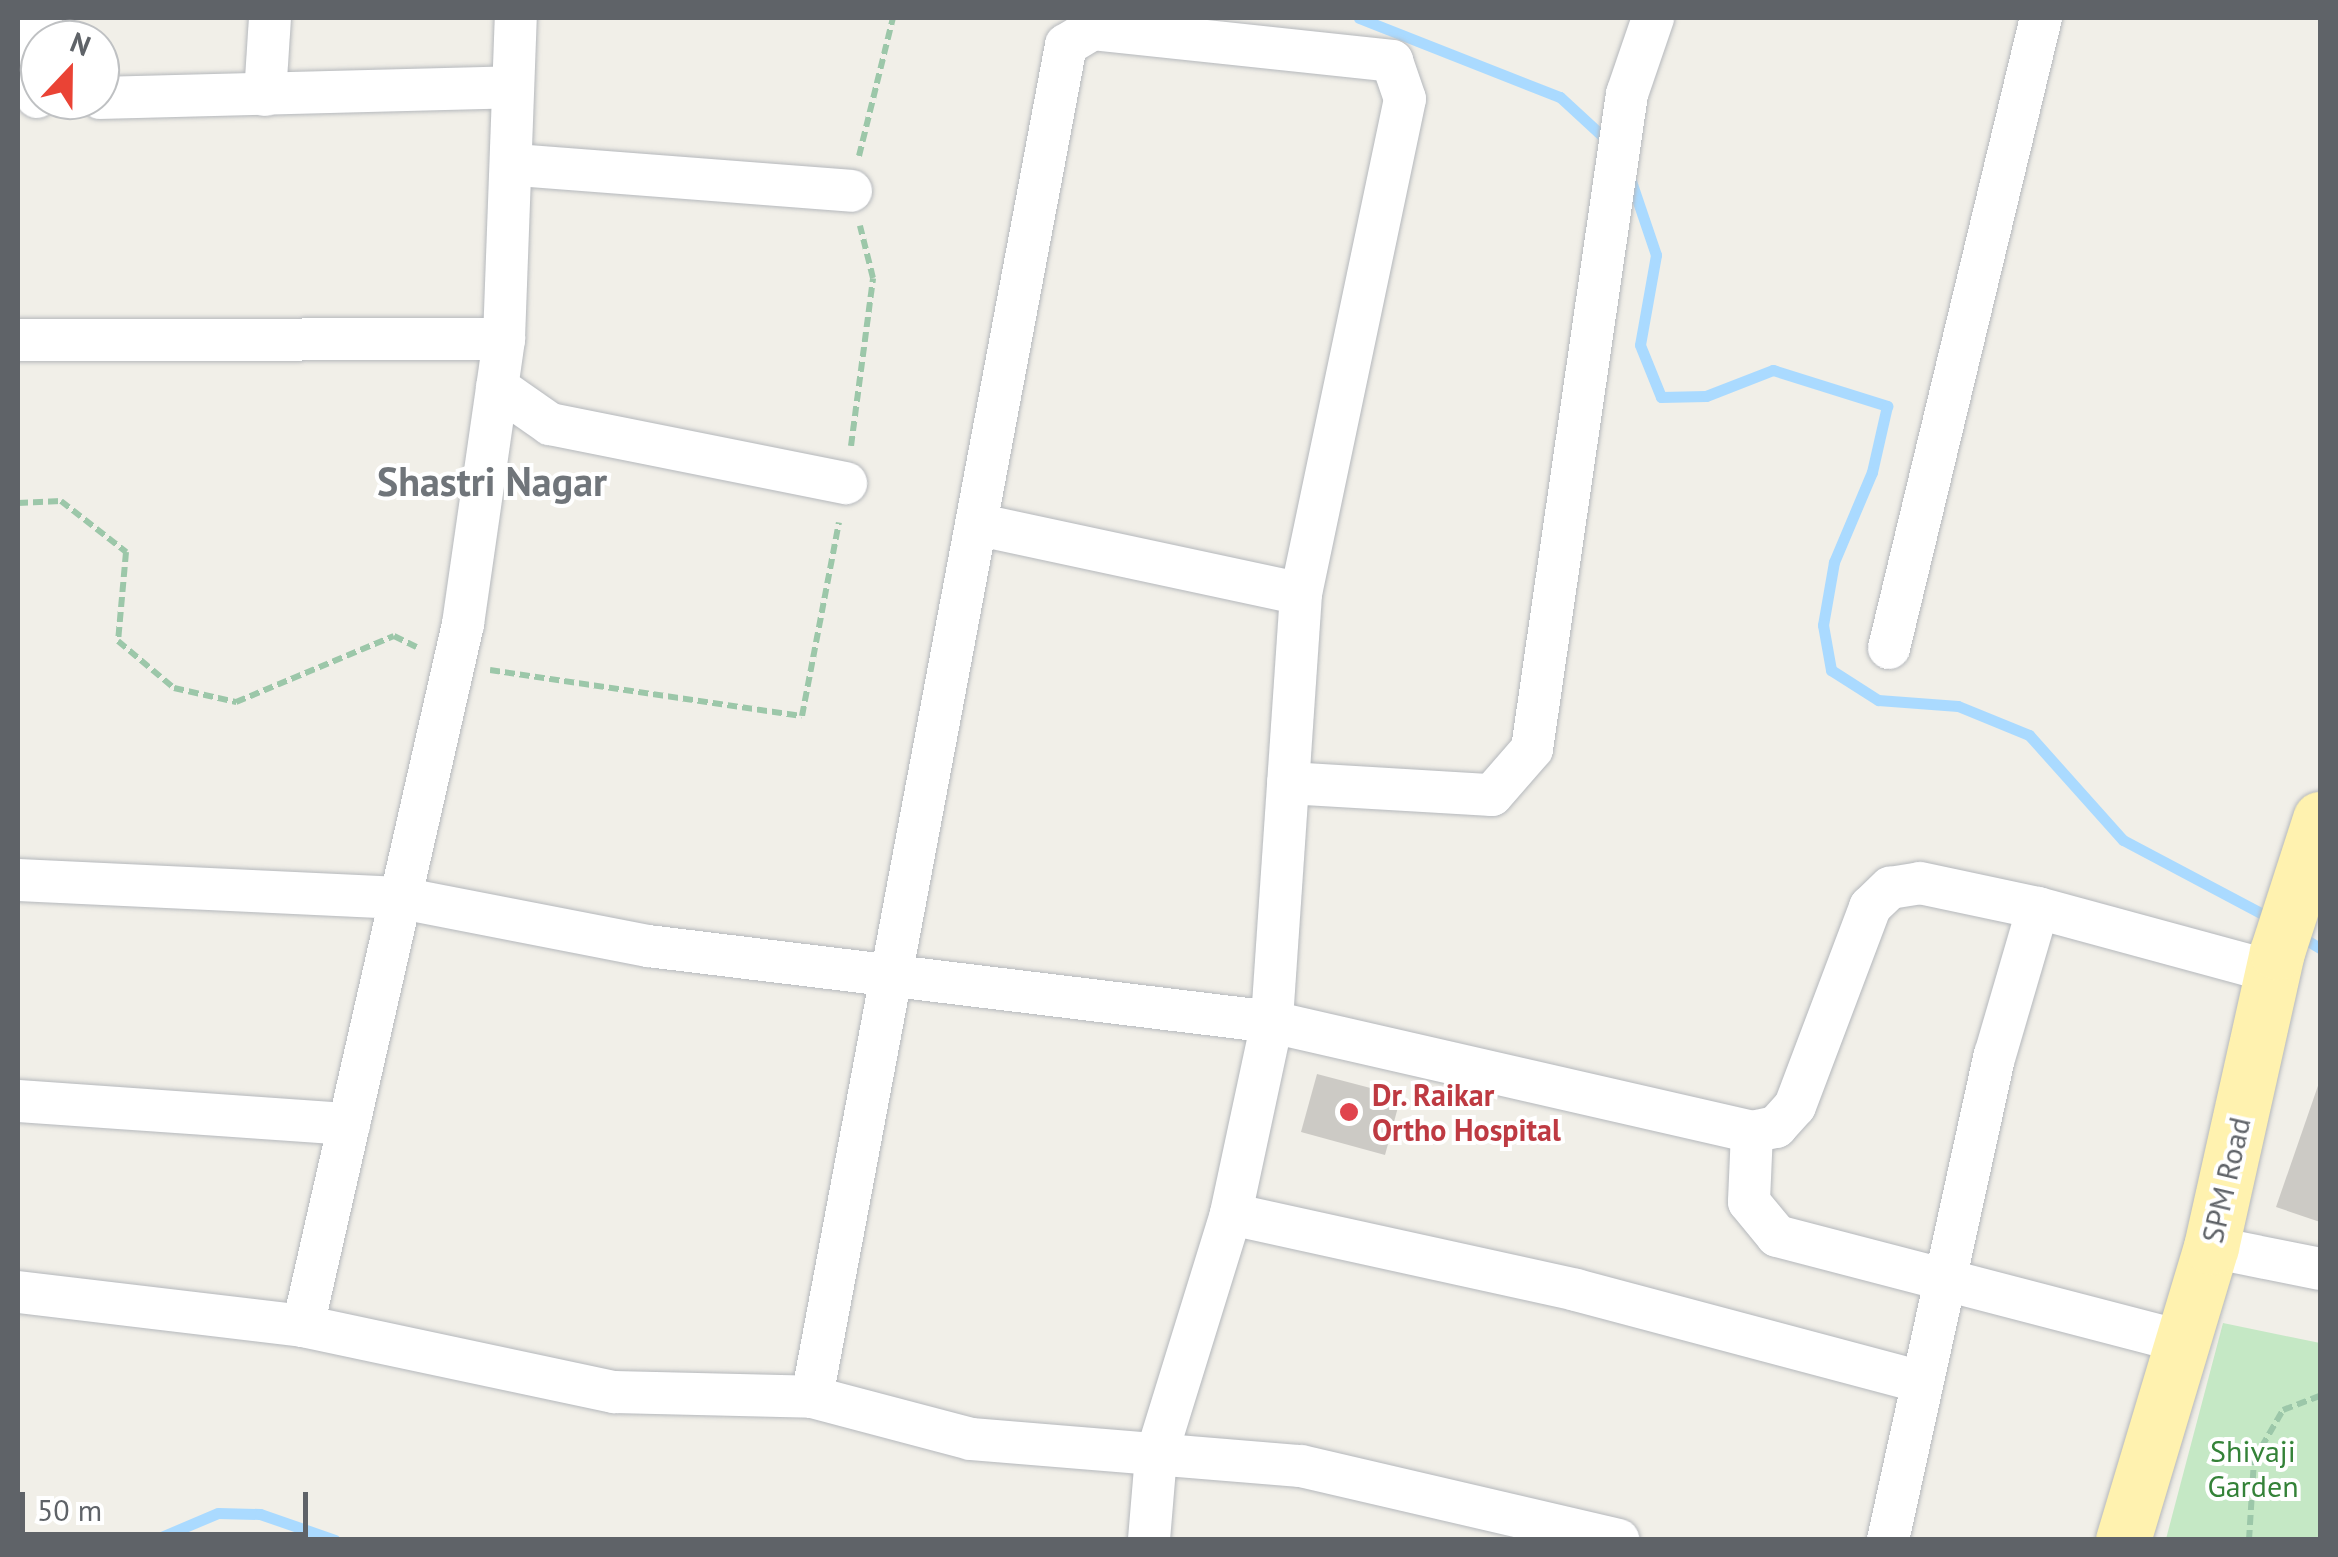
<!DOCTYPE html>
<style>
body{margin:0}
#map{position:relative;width:2338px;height:1557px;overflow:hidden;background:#f1efe8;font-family:"PT Sans",sans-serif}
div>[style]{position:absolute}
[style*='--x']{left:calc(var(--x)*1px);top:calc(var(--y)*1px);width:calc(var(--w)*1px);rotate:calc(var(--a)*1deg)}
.green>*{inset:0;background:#c5e8c5}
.stream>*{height:11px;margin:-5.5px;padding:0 5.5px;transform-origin:5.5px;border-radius:5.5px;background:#aadaff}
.building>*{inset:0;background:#cccac5}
.path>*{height:6px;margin-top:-3px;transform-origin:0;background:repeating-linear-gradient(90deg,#9cc7a9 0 10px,transparent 0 15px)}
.roads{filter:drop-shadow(0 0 2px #b5b8bc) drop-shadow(0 0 2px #b5b8bc)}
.minor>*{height:42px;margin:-21px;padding:0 21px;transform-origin:21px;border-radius:21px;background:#fff}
.major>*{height:55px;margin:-27.5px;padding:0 27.5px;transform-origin:27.5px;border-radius:27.5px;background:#fff2af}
.dots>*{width:28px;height:28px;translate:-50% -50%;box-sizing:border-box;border:5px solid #fff;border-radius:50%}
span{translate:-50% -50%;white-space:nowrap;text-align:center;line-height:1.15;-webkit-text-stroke:8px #fff;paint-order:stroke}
.health-label{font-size:30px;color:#be3a42;font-weight:700}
.left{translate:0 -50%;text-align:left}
.street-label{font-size:30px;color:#5f6368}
.park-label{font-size:30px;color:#348238}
.district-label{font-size:40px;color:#70757a;font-weight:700}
.frame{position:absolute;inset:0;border:20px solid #5f6368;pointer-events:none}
.north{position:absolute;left:20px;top:20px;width:100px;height:100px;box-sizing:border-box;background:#fff;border:2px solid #bfc1c3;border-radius:50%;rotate:22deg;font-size:28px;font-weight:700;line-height:40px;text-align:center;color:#5f6368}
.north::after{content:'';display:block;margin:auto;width:35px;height:45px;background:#ea4335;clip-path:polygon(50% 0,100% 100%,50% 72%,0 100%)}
.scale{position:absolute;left:20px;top:1492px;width:288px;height:45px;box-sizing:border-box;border:5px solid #5f6368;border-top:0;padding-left:12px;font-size:30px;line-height:35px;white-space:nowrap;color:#5f6368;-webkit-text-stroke:8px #fff;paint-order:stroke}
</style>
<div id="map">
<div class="green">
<i style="clip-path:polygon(2223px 1323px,2320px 1343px,2320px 1539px,2166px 1539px)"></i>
</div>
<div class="stream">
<i style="--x:1359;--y:18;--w:216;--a:21.5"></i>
<i style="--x:1560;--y:97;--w:69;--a:42.7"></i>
<i style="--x:1631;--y:181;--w:78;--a:71.3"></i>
<i style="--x:1656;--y:255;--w:91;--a:100.1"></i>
<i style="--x:1640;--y:345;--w:56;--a:68"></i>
<i style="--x:1661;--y:397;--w:45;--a:-1.3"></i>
<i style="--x:1706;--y:396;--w:72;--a:-21.2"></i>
<i style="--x:1773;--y:370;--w:120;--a:17.5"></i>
<i style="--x:1887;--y:406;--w:68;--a:102.8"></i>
<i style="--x:1872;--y:472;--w:98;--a:112.9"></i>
<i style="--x:1834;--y:562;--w:64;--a:99.9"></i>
<i style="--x:1823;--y:625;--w:46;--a:79.9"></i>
<i style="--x:1831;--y:670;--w:56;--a:32.6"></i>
<i style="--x:1878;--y:700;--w:80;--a:4.3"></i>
<i style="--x:1958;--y:706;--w:77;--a:22.2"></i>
<i style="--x:2029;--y:735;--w:141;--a:48.2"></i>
<i style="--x:2123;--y:840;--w:171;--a:27.9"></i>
<i style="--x:2298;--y:935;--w:26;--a:31"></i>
<i style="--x:154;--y:1540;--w:69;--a:-22.9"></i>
<i style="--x:218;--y:1513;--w:42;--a:1.4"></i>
<i style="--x:260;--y:1514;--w:79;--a:19.1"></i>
</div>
<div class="building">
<i style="clip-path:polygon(1317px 1074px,1401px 1096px,1385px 1155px,1301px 1132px)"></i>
<i style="clip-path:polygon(2320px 1080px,2320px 1222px,2276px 1207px)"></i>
</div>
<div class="path">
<i style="--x:859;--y:156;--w:142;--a:-76.2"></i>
<i style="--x:851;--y:446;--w:169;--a:-82.5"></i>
<i style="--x:873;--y:278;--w:54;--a:-104"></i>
<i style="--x:18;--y:503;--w:43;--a:-2.7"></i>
<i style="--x:61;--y:501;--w:83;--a:38.1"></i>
<i style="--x:126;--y:552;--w:89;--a:95.1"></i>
<i style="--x:118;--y:641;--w:73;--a:40"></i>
<i style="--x:174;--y:688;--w:64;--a:12.7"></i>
<i style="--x:236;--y:702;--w:171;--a:-22.7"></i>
<i style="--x:394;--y:636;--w:25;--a:26"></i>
<i style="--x:490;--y:670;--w:315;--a:8.4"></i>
<i style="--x:802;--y:716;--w:197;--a:-79.2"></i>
<i style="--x:2249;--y:1540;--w:80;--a:-86.4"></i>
<i style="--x:2254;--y:1460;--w:58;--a:-59.9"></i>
<i style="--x:2283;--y:1410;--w:40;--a:-21"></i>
</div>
<div class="roads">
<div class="minor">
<i style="--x:265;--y:95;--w:77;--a:-86.3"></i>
<i style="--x:37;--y:97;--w:79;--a:-87.1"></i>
<i style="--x:100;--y:98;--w:411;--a:-1.5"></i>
<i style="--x:516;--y:165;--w:336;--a:4.4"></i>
<i style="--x:18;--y:340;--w:486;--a:-0.1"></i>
<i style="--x:497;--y:387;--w:65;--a:34.9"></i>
<i style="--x:550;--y:424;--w:302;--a:11.3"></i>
<i style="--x:980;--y:525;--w:328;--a:12.1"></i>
<i style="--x:1889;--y:648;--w:648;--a:-76.44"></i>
<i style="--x:1288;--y:783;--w:204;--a:3.4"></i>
<i style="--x:1492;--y:795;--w:61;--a:-49"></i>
<i style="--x:1532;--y:749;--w:662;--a:-81.75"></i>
<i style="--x:1627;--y:94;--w:80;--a:-71.1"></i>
<i style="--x:18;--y:880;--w:383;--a:2.7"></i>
<i style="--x:401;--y:898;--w:252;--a:11"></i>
<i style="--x:648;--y:946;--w:629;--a:6.94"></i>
<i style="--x:1272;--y:1022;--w:492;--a:12.9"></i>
<i style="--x:1752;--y:1132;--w:25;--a:-12"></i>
<i style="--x:1776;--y:1127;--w:28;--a:-48"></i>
<i style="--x:1795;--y:1106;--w:213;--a:-69.3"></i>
<i style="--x:1870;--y:907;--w:28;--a:-44"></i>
<i style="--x:1890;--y:888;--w:30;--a:-9"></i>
<i style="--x:1920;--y:883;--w:121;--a:12"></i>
<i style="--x:2038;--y:908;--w:244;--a:15.2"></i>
<i style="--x:18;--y:1101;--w:332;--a:4"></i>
<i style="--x:1752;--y:1132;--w:70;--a:92.5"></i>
<i style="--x:1749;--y:1202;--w:44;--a:50.5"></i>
<i style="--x:1777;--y:1236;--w:420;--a:14.6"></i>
<i style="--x:1231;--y:1214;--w:353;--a:12.4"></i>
<i style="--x:1576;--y:1290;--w:357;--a:14.9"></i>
<i style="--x:2211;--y:1247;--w:111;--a:11.4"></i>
<i style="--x:18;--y:1292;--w:287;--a:6.8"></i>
<i style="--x:303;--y:1326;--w:318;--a:12"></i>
<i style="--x:614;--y:1392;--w:198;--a:1.4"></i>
<i style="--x:812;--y:1397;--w:164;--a:14.8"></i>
<i style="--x:971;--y:1439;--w:331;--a:4.7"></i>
<i style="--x:1301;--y:1466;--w:326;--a:13.1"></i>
<i style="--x:303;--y:1326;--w:720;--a:-77.16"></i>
<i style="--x:463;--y:624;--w:288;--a:-81.8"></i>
<i style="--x:504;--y:339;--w:321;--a:-87.9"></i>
<i style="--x:812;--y:1397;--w:1376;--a:-79.36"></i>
<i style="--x:1066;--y:45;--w:31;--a:-31"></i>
<i style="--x:1093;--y:29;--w:301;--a:6.1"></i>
<i style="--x:1392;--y:61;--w:40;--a:71.1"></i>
<i style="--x:1405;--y:99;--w:506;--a:101.87"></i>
<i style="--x:1301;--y:594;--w:429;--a:93.9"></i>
<i style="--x:1272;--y:1022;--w:196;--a:102.1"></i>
<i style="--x:1231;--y:1214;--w:253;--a:107.2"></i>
<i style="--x:1156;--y:1456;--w:84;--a:94.8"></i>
<i style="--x:1888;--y:1540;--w:497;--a:-77.6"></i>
<i style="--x:1995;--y:1055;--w:153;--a:-73.7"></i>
</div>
<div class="major">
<i style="--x:2123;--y:1540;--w:306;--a:-73.3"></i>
<i style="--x:2211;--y:1247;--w:302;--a:-77.4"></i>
<i style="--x:2277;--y:952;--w:140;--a:-72.1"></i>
</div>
</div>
<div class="dots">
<i style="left:1349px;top:1112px;background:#e0444e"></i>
</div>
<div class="health-label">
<span class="left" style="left:1372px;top:1112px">Dr. Raikar<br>Ortho Hospital</span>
</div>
<div class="street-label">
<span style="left:2226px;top:1180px;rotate:-77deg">SPM Road</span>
</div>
<div class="park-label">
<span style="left:2253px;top:1468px">Shivaji<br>Garden</span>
</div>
<div class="district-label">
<span style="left:492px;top:481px">Shastri Nagar</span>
</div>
<div class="frame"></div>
<div class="north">N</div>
<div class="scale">50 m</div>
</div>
